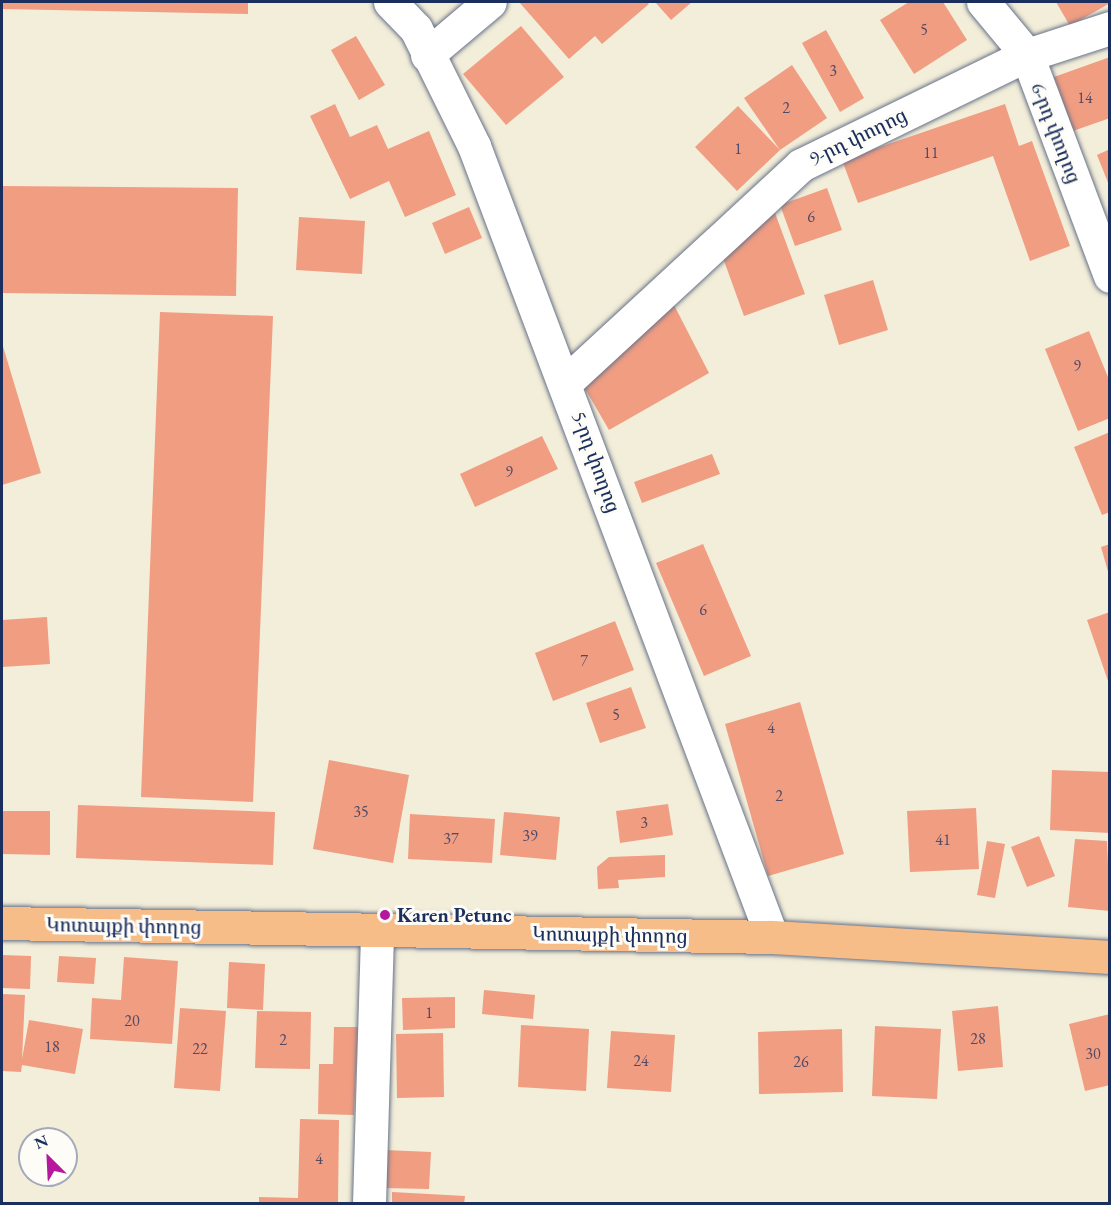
<!DOCTYPE html>
<meta charset="utf-8">
<style>
body{margin:0}
#map{position:relative;width:1111px;height:1205px;overflow:hidden;background:#f3eed9;font-family:"EB Garamond","Noto Serif Armenian",serif}
div>[style]{position:absolute}
[style*='--x']{left:calc(var(--x)*1px);top:calc(var(--y)*1px);width:calc(var(--w)*1px);rotate:calc(var(--a)*1deg)}
.building>*{inset:0;background:#f09d82}
.roads{filter:drop-shadow(0 0 2px #677289) drop-shadow(0 0 2px #677289)}
.minor>*{height:33px;margin:-16.5px;padding:0 16.5px;transform-origin:16.5px;border-radius:16.5px;background:#fff}
.major>*{height:33px;margin:-16.5px;padding:0 16.5px;transform-origin:16.5px;border-radius:16.5px;background:#f7bd88}
.dots>*{width:16px;height:16px;translate:-50% -50%;box-sizing:border-box;border:3px solid #fdfcf7;border-radius:50%}
span{translate:-50% -50%;white-space:nowrap;text-align:center;line-height:1.15;-webkit-text-stroke:6px #fdfcf7;paint-order:stroke}
.number-label{font-size:16px;color:#504a67}
.number-label span{-webkit-text-stroke-width:0}
.street-label{font-size:20px;color:#1b2f5e}
.poi-label{font-size:20px;color:#1b2f5e;font-weight:700}
.left{translate:0 -50%;text-align:left}
.frame{position:absolute;inset:0;border:3px solid #1b2f5e;pointer-events:none}
.north{position:absolute;left:18px;top:1127px;width:60px;height:60px;box-sizing:border-box;background:#fdfcf7;border:2px solid #a3aaba;border-radius:50%;rotate:336deg;font-size:16px;font-weight:700;line-height:24px;text-align:center;color:#1b2f5e}
.north::after{content:'';display:block;margin:auto;width:21px;height:27px;background:#b5179e;clip-path:polygon(50% 0,100% 100%,50% 72%,0 100%)}
</style>
<div id="map">
<div class="building">
<i style="clip-path:polygon(2px 2px,248px 2px,248px 14px,2px 9px)"></i>
<i style="clip-path:polygon(519px 2px,647px 2px,649px 4px,602px 44px,595px 36px,569px 59px)"></i>
<i style="clip-path:polygon(655px 2px,692px 2px,671px 20px)"></i>
<i style="clip-path:polygon(909px 2px,943px 2px,967px 40px,914px 74px,880px 20px)"></i>
<i style="clip-path:polygon(1056px 2px,1110px 2px,1110px 3px,1070px 26px)"></i>
<i style="clip-path:polygon(521px 26px,564px 77px,506px 125px,463px 74px)"></i>
<i style="clip-path:polygon(826px 30px,864px 98px,840px 112px,802px 43px)"></i>
<i style="clip-path:polygon(356px 36px,385px 85px,359px 100px,331px 50px)"></i>
<i style="clip-path:polygon(1110px 57px,1110px 118px,1073px 131px,1054px 77px)"></i>
<i style="clip-path:polygon(792px 65px,827px 118px,780px 150px,737px 191px,695px 147px,738px 106px,780px 150px,744px 98px)"></i>
<i style="clip-path:polygon(335px 104px,350px 137px,377px 125px,388px 149px,429px 131px,456px 195px,405px 217px,389px 181px,350px 199px,310px 116px)"></i>
<i style="clip-path:polygon(1005px 104px,1019px 146px,1032px 141px,1070px 246px,1030px 261px,993px 156px,858px 203px,842px 160px)"></i>
<i style="clip-path:polygon(1110px 149px,1110px 185px,1109px 185px,1097px 155px)"></i>
<i style="clip-path:polygon(2px 186px,238px 188px,236px 296px,2px 293px)"></i>
<i style="clip-path:polygon(827px 188px,842px 230px,795px 246px,780px 205px)"></i>
<i style="clip-path:polygon(469px 207px,482px 238px,445px 254px,432px 223px)"></i>
<i style="clip-path:polygon(775px 213px,805px 294px,744px 316px,723px 258px)"></i>
<i style="clip-path:polygon(299px 217px,365px 221px,362px 274px,296px 270px)"></i>
<i style="clip-path:polygon(873px 280px,888px 330px,839px 345px,824px 295px)"></i>
<i style="clip-path:polygon(673px 303px,709px 373px,609px 430px,580px 380px)"></i>
<i style="clip-path:polygon(160px 312px,273px 316px,253px 802px,141px 797px)"></i>
<i style="clip-path:polygon(1089px 331px,1110px 382px,1110px 418px,1078px 431px,1045px 349px)"></i>
<i style="clip-path:polygon(2px 343px,41px 473px,2px 485px)"></i>
<i style="clip-path:polygon(1110px 432px,1110px 512px,1102px 515px,1074px 447px)"></i>
<i style="clip-path:polygon(542px 436px,558px 469px,475px 507px,460px 474px)"></i>
<i style="clip-path:polygon(712px 454px,720px 474px,642px 503px,634px 482px)"></i>
<i style="clip-path:polygon(703px 544px,751px 656px,704px 676px,656px 563px)"></i>
<i style="clip-path:polygon(1110px 544px,1110px 575px,1109px 575px,1101px 547px)"></i>
<i style="clip-path:polygon(1110px 612px,1110px 684px,1109px 684px,1087px 620px)"></i>
<i style="clip-path:polygon(47px 617px,50px 664px,2px 667px,2px 620px)"></i>
<i style="clip-path:polygon(615px 621px,634px 670px,553px 701px,535px 653px)"></i>
<i style="clip-path:polygon(631px 687px,646px 728px,600px 743px,586px 703px)"></i>
<i style="clip-path:polygon(800px 702px,844px 854px,768px 876px,725px 724px)"></i>
<i style="clip-path:polygon(329px 760px,409px 775px,393px 863px,313px 849px)"></i>
<i style="clip-path:polygon(1052px 770px,1110px 772px,1110px 833px,1050px 830px)"></i>
<i style="clip-path:polygon(668px 804px,673px 835px,620px 843px,616px 811px)"></i>
<i style="clip-path:polygon(78px 805px,275px 812px,273px 865px,76px 858px)"></i>
<i style="clip-path:polygon(976px 808px,979px 869px,910px 872px,907px 811px)"></i>
<i style="clip-path:polygon(2px 811px,50px 811px,50px 855px,2px 854px)"></i>
<i style="clip-path:polygon(504px 812px,560px 817px,556px 860px,500px 855px)"></i>
<i style="clip-path:polygon(410px 814px,495px 819px,492px 863px,408px 859px)"></i>
<i style="clip-path:polygon(1039px 836px,1055px 876px,1027px 887px,1011px 847px)"></i>
<i style="clip-path:polygon(1075px 839px,1107px 841px,1110px 911px,1068px 907px)"></i>
<i style="clip-path:polygon(987px 841px,1005px 844px,995px 898px,977px 895px)"></i>
<i style="clip-path:polygon(665px 855px,665px 877px,618px 880px,619px 888px,598px 889px,597px 867px,609px 857px)"></i>
<i style="clip-path:polygon(2px 955px,31px 956px,30px 989px,2px 988px)"></i>
<i style="clip-path:polygon(59px 956px,96px 958px,94px 984px,57px 982px)"></i>
<i style="clip-path:polygon(124px 957px,178px 961px,172px 1044px,90px 1039px,92px 998px,121px 1000px)"></i>
<i style="clip-path:polygon(229px 962px,265px 964px,263px 1010px,227px 1008px)"></i>
<i style="clip-path:polygon(484px 990px,535px 995px,533px 1019px,482px 1014px)"></i>
<i style="clip-path:polygon(2px 994px,25px 995px,22px 1059px,29px 1020px,83px 1029px,75px 1074px,22px 1065px,21px 1072px,2px 1071px)"></i>
<i style="clip-path:polygon(455px 997px,455px 1028px,403px 1030px,402px 998px)"></i>
<i style="clip-path:polygon(998px 1006px,1003px 1067px,958px 1071px,952px 1011px)"></i>
<i style="clip-path:polygon(180px 1008px,226px 1011px,220px 1091px,174px 1088px)"></i>
<i style="clip-path:polygon(257px 1011px,311px 1012px,310px 1069px,255px 1068px)"></i>
<i style="clip-path:polygon(1110px 1014px,1110px 1085px,1085px 1091px,1069px 1024px)"></i>
<i style="clip-path:polygon(521px 1025px,589px 1029px,586px 1091px,518px 1087px)"></i>
<i style="clip-path:polygon(875px 1026px,941px 1029px,937px 1099px,872px 1096px)"></i>
<i style="clip-path:polygon(334px 1027px,358px 1027px,354px 1115px,318px 1114px,319px 1064px,333px 1064px)"></i>
<i style="clip-path:polygon(842px 1029px,843px 1092px,759px 1094px,758px 1032px)"></i>
<i style="clip-path:polygon(611px 1031px,675px 1035px,671px 1092px,607px 1088px)"></i>
<i style="clip-path:polygon(443px 1033px,444px 1097px,397px 1098px,396px 1034px)"></i>
<i style="clip-path:polygon(300px 1119px,339px 1120px,338px 1204px,259px 1204px,259px 1197px,298px 1198px)"></i>
<i style="clip-path:polygon(385px 1150px,431px 1152px,429px 1189px,384px 1188px)"></i>
<i style="clip-path:polygon(392px 1192px,465px 1196px,464px 1204px,392px 1204px)"></i>
</div>
<div class="roads">
<div class="minor">
<i style="--x:390;--y:2;--w:37;--a:46"></i>
<i style="--x:416;--y:29;--w:131;--a:63.6"></i>
<i style="--x:474;--y:146;--w:845;--a:69.36"></i>
<i style="--x:983;--y:2;--w:69;--a:50.3"></i>
<i style="--x:1027;--y:55;--w:236;--a:69.4"></i>
<i style="--x:427;--y:55;--w:82;--a:-40.1"></i>
<i style="--x:566;--y:382;--w:320;--a:-42.7"></i>
<i style="--x:801;--y:165;--w:251;--a:-26"></i>
<i style="--x:1027;--y:55;--w:87;--a:-18"></i>
<i style="--x:369;--y:1204;--w:272;--a:-88.3"></i>
</div>
<div class="major">
<i style="--x:2;--y:923;--w:770;--a:1.04"></i>
<i style="--x:772;--y:937;--w:339;--a:3.4"></i>
</div>
</div>
<div class="dots">
<i style="left:385px;top:915px;background:#b5179e"></i>
</div>
<div class="number-label">
<span style="left:924px;top:30px">5</span>
<span style="left:833px;top:71px">3</span>
<span style="left:1085px;top:98px">14</span>
<span style="left:786px;top:108px">2</span>
<span style="left:738px;top:149px">1</span>
<span style="left:931px;top:153px">11</span>
<span style="left:811px;top:217px">6</span>
<span style="left:1077px;top:366px">9</span>
<span style="left:509px;top:472px">9</span>
<span style="left:703px;top:610px">6</span>
<span style="left:584px;top:661px">7</span>
<span style="left:616px;top:715px">5</span>
<span style="left:771px;top:728px">4</span>
<span style="left:779px;top:796px">2</span>
<span style="left:361px;top:812px">35</span>
<span style="left:644px;top:823px">3</span>
<span style="left:530px;top:836px">39</span>
<span style="left:451px;top:839px">37</span>
<span style="left:943px;top:840px">41</span>
<span style="left:429px;top:1013px">1</span>
<span style="left:132px;top:1021px">20</span>
<span style="left:978px;top:1039px">28</span>
<span style="left:283px;top:1040px">2</span>
<span style="left:52px;top:1047px">18</span>
<span style="left:200px;top:1049px">22</span>
<span style="left:1093px;top:1054px">30</span>
<span style="left:641px;top:1061px">24</span>
<span style="left:801px;top:1062px">26</span>
<span style="left:319px;top:1159px">4</span>
</div>
<div class="street-label">
<span style="left:1056px;top:133px;rotate:69deg">6-րդ փողոց</span>
<span style="left:858px;top:137px;rotate:-26deg">9-րդ փողոց</span>
<span style="left:596px;top:462px;rotate:70deg">5-րդ փողոց</span>
<span style="left:124px;top:926px;rotate:1deg">Կոտայքի փողոց</span>
<span style="left:610px;top:935px;rotate:1deg">Կոտայքի փողոց</span>
</div>
<div class="poi-label">
<span class="left" style="left:397px;top:915px">Karen Petunc</span>
</div>
<div class="frame"></div>
<div class="north">N</div>
</div>
